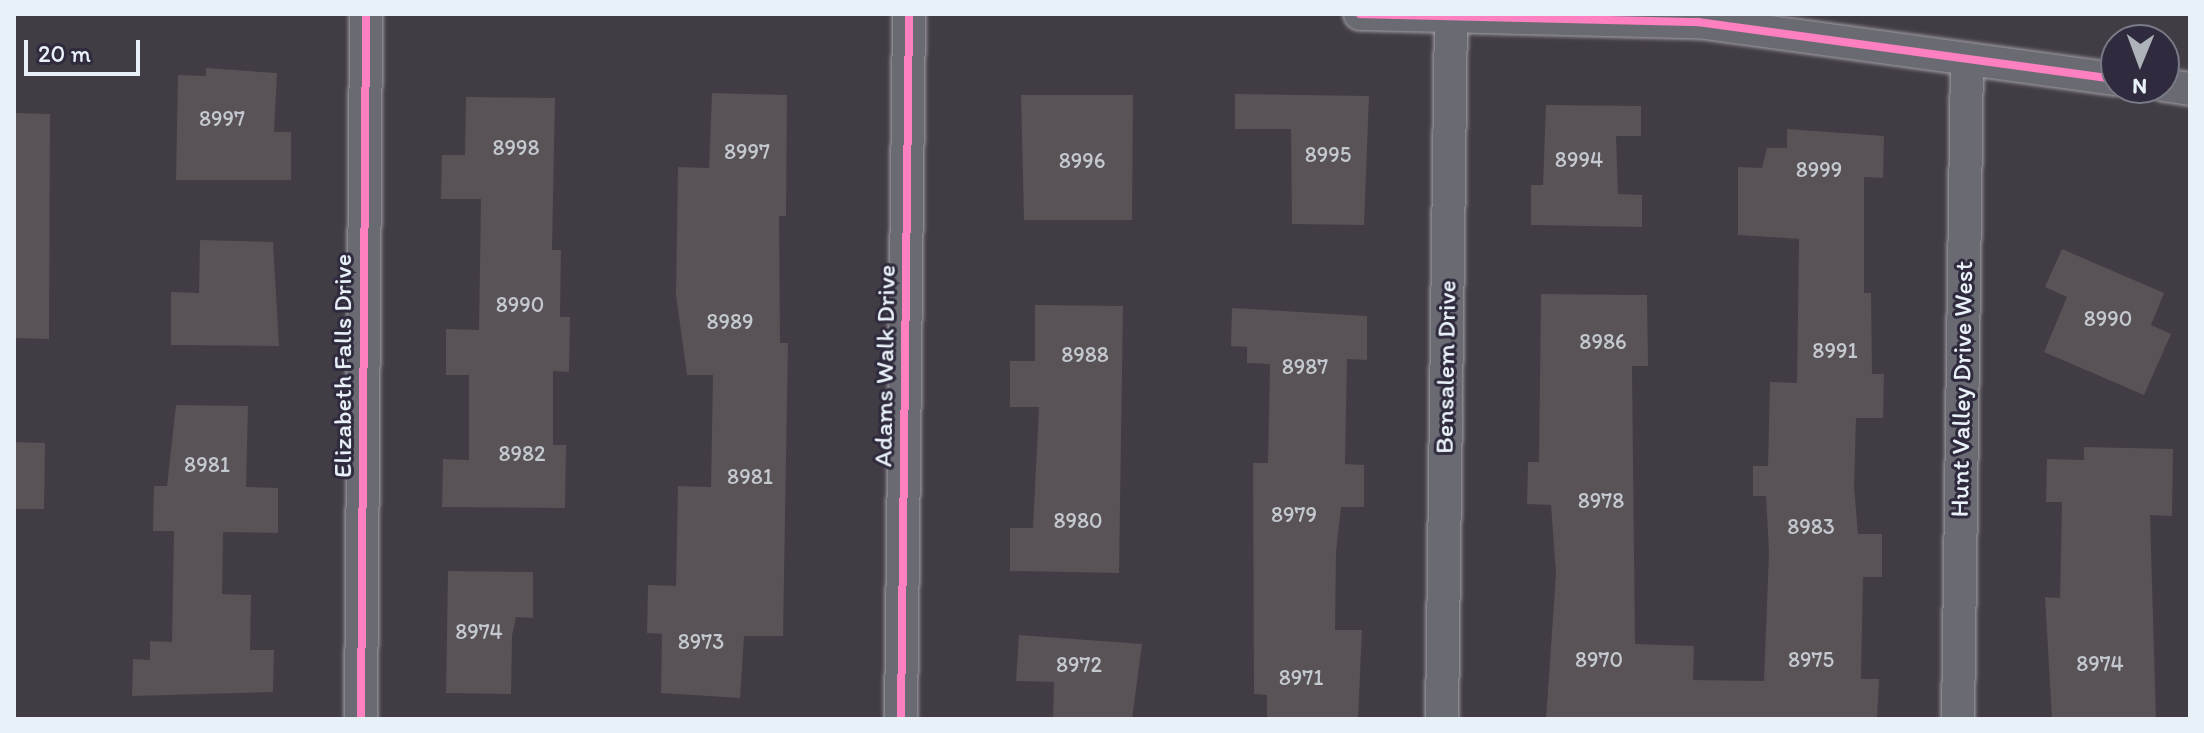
<!DOCTYPE html>
<style>
body{margin:0}
#map{position:relative;width:2204px;height:733px;overflow:hidden;background:#423c44;font-family:Itim,sans-serif}
div>[style]{position:absolute}
[style*='--x']{left:calc(var(--x)*1px);top:calc(var(--y)*1px);width:calc(var(--w)*1px);rotate:calc(var(--a)*1deg)}
.building>*{inset:0;background:#595257}
.roads{filter:drop-shadow(0 0 2px #a09fa4) drop-shadow(0 0 2px #a09fa4)}
.minor>*{height:32px;margin:-16px;padding:0 16px;transform-origin:16px;border-radius:16px;background:#6a6b72}
.cycleway>*{height:8px;margin:-4px;padding:0 4px;transform-origin:4px;border-radius:4px;background:#ff80c0}
span{translate:-50% -50%;white-space:nowrap;text-align:center;line-height:1.15;-webkit-text-stroke:6px #2f2a3d;paint-order:stroke}
.number-label{font-size:22px;color:#c4c9d0}
.number-label span{-webkit-text-stroke-width:0}
.street-label{font-size:26px;color:#e8f1f8}
.frame{position:absolute;inset:0;border:16px solid #e8f1f8;pointer-events:none}
.north{position:absolute;left:2100px;top:24px;width:80px;height:80px;box-sizing:border-box;background:#2f2a3d;border:2px solid #797a88;border-radius:50%;rotate:181deg;font-size:22px;font-weight:700;line-height:32px;text-align:center;color:#e8f1f8}
.north::after{content:'';display:block;margin:auto;width:28px;height:36px;background:#aeb2b9;clip-path:polygon(50% 0,100% 100%,50% 72%,0 100%)}
.scale{position:absolute;left:24px;top:40px;width:116px;height:36px;box-sizing:border-box;border:4px solid #e8f1f8;border-top:0;padding-left:10px;font-size:24px;line-height:28px;white-space:nowrap;color:#e8f1f8;-webkit-text-stroke:6px #2f2a3d;paint-order:stroke}
</style>
<div id="map">
<div class="building">
<i style="clip-path:polygon(206px 68px,277px 73px,274px 132px,291px 132px,291px 180px,176px 180px,178px 75px,206px 76px)"></i>
<i style="clip-path:polygon(712px 93px,787px 95px,786px 216px,779px 216px,780px 343px,788px 343px,783px 636px,744px 636px,740px 698px,661px 693px,662px 634px,647px 633px,648px 585px,676px 586px,678px 486px,711px 487px,713px 375px,687px 375px,676px 295px,678px 167px,709px 168px)"></i>
<i style="clip-path:polygon(1235px 94px,1369px 96px,1364px 225px,1292px 224px,1291px 129px,1235px 129px)"></i>
<i style="clip-path:polygon(1021px 95px,1133px 95px,1132px 220px,1024px 220px)"></i>
<i style="clip-path:polygon(466px 97px,555px 98px,552px 250px,561px 250px,560px 317px,570px 317px,569px 372px,553px 371px,553px 445px,566px 445px,565px 508px,442px 507px,443px 459px,469px 460px,469px 375px,446px 375px,446px 329px,479px 330px,481px 199px,441px 199px,442px 155px,465px 155px)"></i>
<i style="clip-path:polygon(1546px 105px,1641px 106px,1641px 136px,1616px 136px,1618px 194px,1642px 195px,1642px 227px,1531px 225px,1531px 185px,1543px 185px)"></i>
<i style="clip-path:polygon(14px 113px,50px 114px,49px 339px,14px 338px)"></i>
<i style="clip-path:polygon(1787px 129px,1884px 136px,1883px 178px,1864px 177px,1864px 293px,1871px 293px,1872px 374px,1884px 374px,1883px 418px,1856px 418px,1854px 487px,1858px 534px,1882px 534px,1882px 577px,1863px 577px,1861px 679px,1879px 679px,1877px 719px,1546px 719px,1556px 574px,1551px 505px,1527px 504px,1528px 462px,1539px 462px,1541px 294px,1647px 295px,1648px 366px,1632px 366px,1635px 644px,1694px 646px,1693px 680px,1764px 681px,1769px 553px,1766px 496px,1753px 496px,1753px 466px,1768px 466px,1770px 382px,1797px 383px,1799px 239px,1738px 235px,1738px 167px,1762px 168px,1767px 148px,1787px 148px)"></i>
<i style="clip-path:polygon(200px 240px,273px 242px,279px 346px,171px 345px,171px 292px,199px 293px)"></i>
<i style="clip-path:polygon(2062px 249px,2164px 293px,2151px 325px,2171px 334px,2144px 395px,2044px 352px,2067px 297px,2045px 287px)"></i>
<i style="clip-path:polygon(1035px 305px,1123px 306px,1119px 573px,1010px 571px,1010px 528px,1033px 528px,1039px 407px,1010px 407px,1010px 361px,1035px 361px)"></i>
<i style="clip-path:polygon(1232px 308px,1367px 316px,1367px 360px,1347px 359px,1345px 464px,1364px 465px,1364px 507px,1341px 507px,1336px 552px,1335px 630px,1362px 630px,1358px 719px,1267px 719px,1267px 695px,1254px 694px,1253px 463px,1268px 463px,1270px 364px,1247px 363px,1247px 347px,1231px 346px)"></i>
<i style="clip-path:polygon(176px 405px,248px 406px,246px 487px,278px 488px,278px 533px,223px 532px,222px 594px,251px 595px,250px 650px,274px 650px,273px 692px,132px 696px,133px 659px,150px 660px,150px 641px,172px 642px,174px 531px,153px 531px,154px 486px,167px 486px)"></i>
<i style="clip-path:polygon(14px 442px,45px 443px,44px 509px,14px 509px)"></i>
<i style="clip-path:polygon(2084px 447px,2173px 449px,2172px 516px,2150px 515px,2156px 719px,2052px 719px,2045px 597px,2060px 598px,2062px 502px,2046px 502px,2047px 459px,2084px 460px)"></i>
<i style="clip-path:polygon(448px 571px,533px 572px,533px 618px,516px 617px,512px 636px,511px 694px,446px 693px)"></i>
<i style="clip-path:polygon(1019px 635px,1142px 644px,1132px 719px,1053px 719px,1054px 682px,1016px 681px)"></i>
</div>
<div class="roads">
<div class="minor">
<i style="--x:1360;--y:14;--w:338;--a:1.4"></i>
<i style="--x:1698;--y:22;--w:422;--a:7.8"></i>
<i style="--x:2164;--y:85;--w:26;--a:9"></i>
<i style="--x:361;--y:719;--w:705;--a:-89.59"></i>
<i style="--x:901;--y:719;--w:705;--a:-89.35"></i>
<i style="--x:1442;--y:719;--w:704;--a:-89.27"></i>
<i style="--x:1958;--y:719;--w:660;--a:-89.22"></i>
</div>
</div>
<div class="cycleway">
<i style="--x:1360;--y:14;--w:338;--a:1.4"></i>
<i style="--x:1698;--y:22;--w:422;--a:7.8"></i>
<i style="--x:361;--y:719;--w:705;--a:-89.59"></i>
<i style="--x:901;--y:719;--w:705;--a:-89.35"></i>
</div>
<div class="number-label">
<span style="left:222px;top:119px">8997</span>
<span style="left:516px;top:148px">8998</span>
<span style="left:747px;top:152px">8997</span>
<span style="left:1328px;top:155px">8995</span>
<span style="left:1579px;top:160px">8994</span>
<span style="left:1082px;top:161px">8996</span>
<span style="left:1819px;top:170px">8999</span>
<span style="left:520px;top:305px">8990</span>
<span style="left:2108px;top:319px">8990</span>
<span style="left:730px;top:322px">8989</span>
<span style="left:1603px;top:342px">8986</span>
<span style="left:1835px;top:351px">8991</span>
<span style="left:1085px;top:355px">8988</span>
<span style="left:1305px;top:367px">8987</span>
<span style="left:522px;top:454px">8982</span>
<span style="left:207px;top:465px">8981</span>
<span style="left:750px;top:477px">8981</span>
<span style="left:1601px;top:501px">8978</span>
<span style="left:1294px;top:515px">8979</span>
<span style="left:1078px;top:521px">8980</span>
<span style="left:1811px;top:527px">8983</span>
<span style="left:479px;top:632px">8974</span>
<span style="left:701px;top:642px">8973</span>
<span style="left:1599px;top:660px">8970</span>
<span style="left:1811px;top:660px">8975</span>
<span style="left:2100px;top:664px">8974</span>
<span style="left:1079px;top:665px">8972</span>
<span style="left:1301px;top:678px">8971</span>
</div>
<div class="street-label">
<span style="left:343px;top:366px;rotate:-90deg">Elizabeth Falls Drive</span>
<span style="left:885px;top:366px;rotate:-89deg">Adams Walk Drive</span>
<span style="left:1446px;top:367px;rotate:-89deg">Bensalem Drive</span>
<span style="left:1962px;top:389px;rotate:-89deg">Hunt Valley Drive West</span>
</div>
<div class="frame"></div>
<div class="north">N</div>
<div class="scale">20 m</div>
</div>
